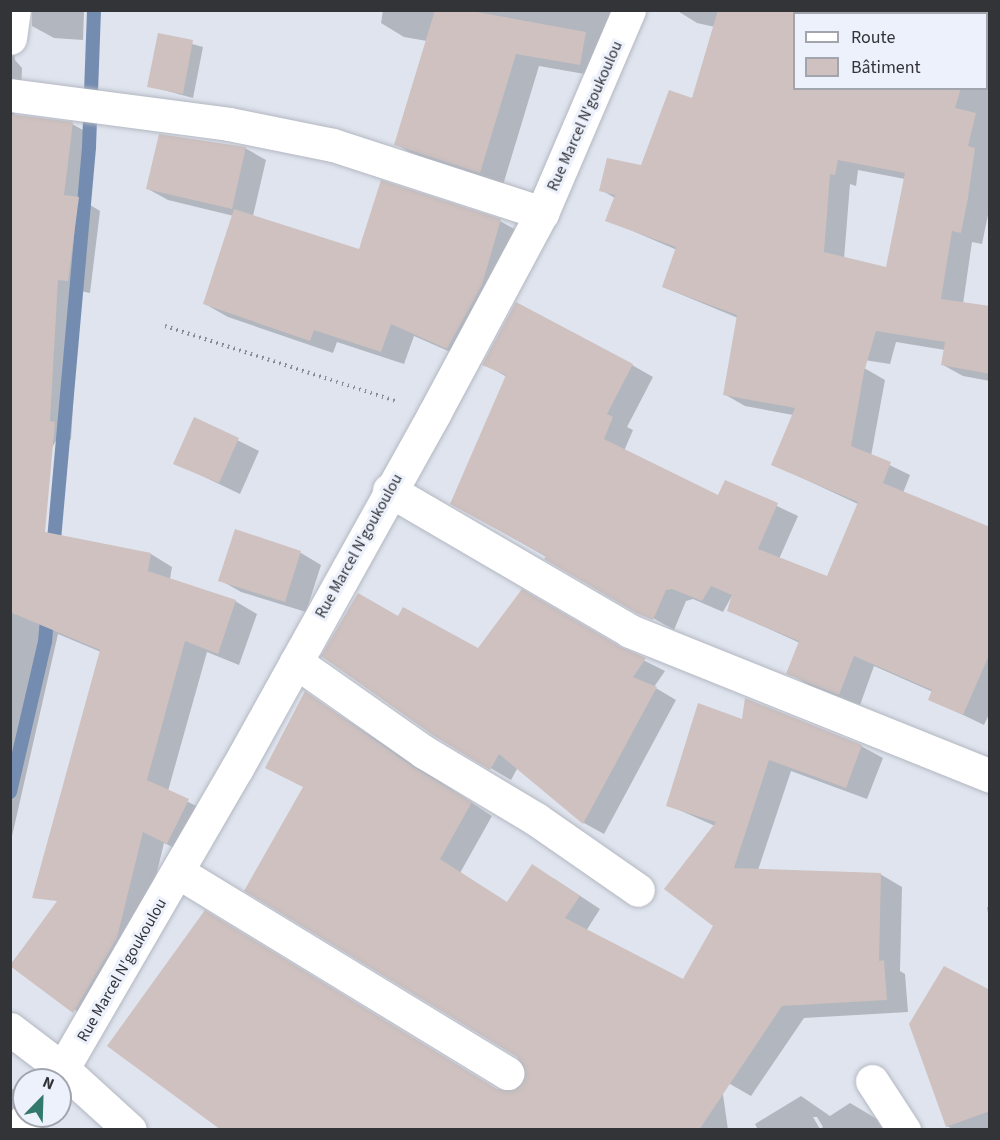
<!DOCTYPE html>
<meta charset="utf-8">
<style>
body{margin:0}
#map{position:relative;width:1000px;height:1140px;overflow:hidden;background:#dfe4ee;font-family:"Source Sans 3",sans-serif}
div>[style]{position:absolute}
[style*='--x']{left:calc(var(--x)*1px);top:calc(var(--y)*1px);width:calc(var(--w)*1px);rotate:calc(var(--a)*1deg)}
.shadow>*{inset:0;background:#0003}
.stream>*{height:14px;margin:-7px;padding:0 7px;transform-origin:7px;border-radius:7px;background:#758cb1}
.building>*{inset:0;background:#cec1bf}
.path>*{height:4px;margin-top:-2px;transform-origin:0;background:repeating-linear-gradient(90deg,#898c93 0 1.5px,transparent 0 6px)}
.roads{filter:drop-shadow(0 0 2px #b3b7c1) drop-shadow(0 0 2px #b3b7c1)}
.minor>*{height:33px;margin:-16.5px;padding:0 16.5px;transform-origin:16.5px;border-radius:16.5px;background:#fff}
.tertiary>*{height:33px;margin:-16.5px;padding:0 16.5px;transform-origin:16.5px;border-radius:16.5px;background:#fff}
span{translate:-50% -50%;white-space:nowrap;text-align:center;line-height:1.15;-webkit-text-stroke:6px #ecf1fc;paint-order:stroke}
.street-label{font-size:16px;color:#323438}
.frame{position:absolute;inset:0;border:12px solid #323438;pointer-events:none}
.legend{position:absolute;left:793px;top:12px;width:195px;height:78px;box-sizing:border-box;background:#ecf1fc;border:2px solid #a2a5ae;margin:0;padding:8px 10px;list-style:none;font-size:18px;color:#323438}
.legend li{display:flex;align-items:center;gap:12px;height:30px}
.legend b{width:30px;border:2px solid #a2a5ae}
.north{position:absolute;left:12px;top:1068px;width:60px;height:60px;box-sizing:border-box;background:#ecf1fc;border:2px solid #a2a5ae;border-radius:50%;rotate:23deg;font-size:16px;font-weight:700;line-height:24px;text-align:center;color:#323438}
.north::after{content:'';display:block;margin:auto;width:21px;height:27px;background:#33786c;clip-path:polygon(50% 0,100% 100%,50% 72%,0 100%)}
</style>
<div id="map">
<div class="shadow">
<i style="clip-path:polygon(10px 10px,15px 60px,22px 68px,21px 93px,13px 105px,15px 116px,72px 124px,94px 136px,87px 203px,100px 211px,90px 293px,80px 291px,71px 440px,59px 435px,10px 525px)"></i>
<i style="clip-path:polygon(32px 10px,84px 10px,83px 40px,54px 38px,32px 26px)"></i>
<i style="clip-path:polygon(383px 10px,615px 10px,602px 77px,539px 66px,503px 185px,419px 158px,396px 144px,427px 41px,404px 37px,381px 23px)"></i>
<i style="clip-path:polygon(evenodd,676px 10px,978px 10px,794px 14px,794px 88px,986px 88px,986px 56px,990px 57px,990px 205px,982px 244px,972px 242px,963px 304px,990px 308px,990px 381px,963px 376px,943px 365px,945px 350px,896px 342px,890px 364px,845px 357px,885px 380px,871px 456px,910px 475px,903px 493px,990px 528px,990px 712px,984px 725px,930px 699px,933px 692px,874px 666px,860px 705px,809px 685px,788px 673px,800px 643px,729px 611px,733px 594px,723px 612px,693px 599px,686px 601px,674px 630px,452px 503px,507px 377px,484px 364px,632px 365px,653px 377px,627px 427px,633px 430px,624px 451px,719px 497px,726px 482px,798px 516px,779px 559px,828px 578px,858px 504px,772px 464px,793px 415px,745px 406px,724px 394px,738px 318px,663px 287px,677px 250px,607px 220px,615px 198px,601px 190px,642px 167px,693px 100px,715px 27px,697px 23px,676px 10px,858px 170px,905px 179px,887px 269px,844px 259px,850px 184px,856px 186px,858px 170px)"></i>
<i style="clip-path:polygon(159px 35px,203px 47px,193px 98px,149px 86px)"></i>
<i style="clip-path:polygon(245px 148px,266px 160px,253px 216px,360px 251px,500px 221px,523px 234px,471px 361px,414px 336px,404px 364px,337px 342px,333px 353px,228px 317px,205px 304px,234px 216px,168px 200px,148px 189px)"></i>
<i style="clip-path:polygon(195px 419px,259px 451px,240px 494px,175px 463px)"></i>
<i style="clip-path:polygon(236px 531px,301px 553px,321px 565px,306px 612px,241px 592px,220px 580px)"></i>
<i style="clip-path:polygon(151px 554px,172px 567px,170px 579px,235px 601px,257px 614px,239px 665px,207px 652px,168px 791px,209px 813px,189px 855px,164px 843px,138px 950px,95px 1024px,11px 964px,75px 879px,101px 652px,58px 634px,10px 845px,10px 564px)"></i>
<i style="clip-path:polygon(399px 618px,478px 650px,621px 649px,665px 671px,654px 687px,676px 700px,604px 834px,584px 823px,518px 767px,511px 780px,435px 735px)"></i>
<i style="clip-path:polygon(306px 693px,492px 816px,460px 873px,508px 903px,553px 878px,600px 909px,586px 931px,683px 981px,714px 925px,715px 826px,668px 805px,743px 721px,861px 746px,883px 758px,867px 799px,791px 771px,758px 870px,880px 874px,902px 887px,900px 971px,905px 974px,908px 1012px,804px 1018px,751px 1096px,730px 1084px,719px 1066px,728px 1130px,222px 1130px,516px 1091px,525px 1083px,525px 1064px,305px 788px)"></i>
<i style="clip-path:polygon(987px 907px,990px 907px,990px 927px)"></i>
<i style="clip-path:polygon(990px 991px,990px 1130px,954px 1130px,947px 1126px)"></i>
<i style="clip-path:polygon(10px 1087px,24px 1097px,24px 1116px,10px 1130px)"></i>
<i style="clip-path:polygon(evenodd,801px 1096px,830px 1116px,850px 1103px,877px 1119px,883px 1130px,758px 1130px,755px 1124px,801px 1096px,813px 1117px,817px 1117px,823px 1127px,820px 1129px,813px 1117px)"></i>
</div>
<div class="stream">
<i style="--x:53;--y:551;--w:406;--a:-84.9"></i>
<i style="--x:89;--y:147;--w:137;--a:-87.9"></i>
<i style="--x:10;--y:792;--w:154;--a:-76.9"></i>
<i style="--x:45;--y:642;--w:33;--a:-85"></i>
</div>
<div class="building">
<i style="clip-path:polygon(435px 10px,466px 10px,586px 32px,580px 65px,516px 54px,480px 173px,394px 145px)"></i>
<i style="clip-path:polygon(evenodd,718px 10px,795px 10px,795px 88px,961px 88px,955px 108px,976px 113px,968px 146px,975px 148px,968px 198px,961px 233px,952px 231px,941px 299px,990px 306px,990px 374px,941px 365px,945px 342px,876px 331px,864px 372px,851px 446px,891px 462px,883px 483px,990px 527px,990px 653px,963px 715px,928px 700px,932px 690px,854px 656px,839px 695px,786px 674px,799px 641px,727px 611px,732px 595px,711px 586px,702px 601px,672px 589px,666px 590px,653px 620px,638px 614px,544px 559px,546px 556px,450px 504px,506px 375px,482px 365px,516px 302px,633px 364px,607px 414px,613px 417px,604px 439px,718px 495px,725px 480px,778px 503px,758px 549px,827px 576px,858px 502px,771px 465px,795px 408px,723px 395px,737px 315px,662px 287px,676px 247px,605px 221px,615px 195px,599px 191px,607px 158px,641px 165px,669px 90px,692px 98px,718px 10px,838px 160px,905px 173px,886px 267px,824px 252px,830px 174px,835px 175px,838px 160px)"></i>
<i style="clip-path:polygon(158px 33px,193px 40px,183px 94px,147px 87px)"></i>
<i style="clip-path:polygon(10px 114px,73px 122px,64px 195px,79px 197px,68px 281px,58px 280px,50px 421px,55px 422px,45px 532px,151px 553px,148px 571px,236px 600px,218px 654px,185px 641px,147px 780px,189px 799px,167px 844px,143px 832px,117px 938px,73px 1013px,10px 966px,57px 901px,32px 898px,100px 650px,10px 612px)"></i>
<i style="clip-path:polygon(159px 134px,246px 147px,232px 209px,146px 189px)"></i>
<i style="clip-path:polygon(381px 180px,501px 219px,482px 285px,447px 349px,391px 324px,381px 352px,314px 330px,310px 341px,203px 304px,234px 209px,359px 249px)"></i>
<i style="clip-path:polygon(194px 417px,239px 438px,219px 483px,173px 464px)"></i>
<i style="clip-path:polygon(235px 529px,301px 551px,285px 602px,218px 581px)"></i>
<i style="clip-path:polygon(522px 589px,621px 647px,646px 658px,633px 677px,657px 687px,583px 824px,499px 754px,490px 770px,434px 736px,321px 656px,358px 593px,398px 616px,403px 607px,478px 648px)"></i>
<i style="clip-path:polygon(305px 691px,413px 767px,472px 802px,440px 859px,507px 902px,532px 864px,580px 896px,565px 918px,683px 979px,713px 926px,664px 889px,716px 822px,666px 806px,698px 703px,742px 719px,745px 698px,862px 745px,846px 788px,769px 760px,734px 868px,881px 873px,879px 961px,884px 960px,887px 1000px,782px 1006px,699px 1130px,221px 1130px,107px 1046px,205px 910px,497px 1089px,515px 1090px,526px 1074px,517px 1057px,244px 891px,303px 787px,265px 768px)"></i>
<i style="clip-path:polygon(944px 966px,990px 990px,990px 1111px,946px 1127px,909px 1024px)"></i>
</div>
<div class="path">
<i style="--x:165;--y:326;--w:243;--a:18"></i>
</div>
<div class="roads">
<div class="minor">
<i style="--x:10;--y:38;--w:28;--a:-82"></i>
<i style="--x:10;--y:95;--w:221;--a:7.5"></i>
<i style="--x:229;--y:124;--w:106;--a:11.4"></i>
<i style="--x:333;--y:145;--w:220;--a:18"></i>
<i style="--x:389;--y:490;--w:279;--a:30.3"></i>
<i style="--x:630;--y:631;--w:388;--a:21.9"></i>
<i style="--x:296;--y:662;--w:156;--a:35.1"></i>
<i style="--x:424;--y:752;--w:131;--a:30.9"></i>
<i style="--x:536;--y:819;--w:124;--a:34.8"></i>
<i style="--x:178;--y:872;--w:386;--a:31.4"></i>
<i style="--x:56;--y:1080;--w:361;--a:-59.9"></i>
<i style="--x:237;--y:768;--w:405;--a:-60.9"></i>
<i style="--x:434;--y:414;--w:228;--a:-61.8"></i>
<i style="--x:542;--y:213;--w:221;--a:-66.8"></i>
<i style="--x:872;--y:1081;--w:59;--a:56.9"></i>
<i style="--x:17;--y:1130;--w:18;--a:-52"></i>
</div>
<div class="tertiary">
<i style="--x:10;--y:1029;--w:68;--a:37.2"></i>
<i style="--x:64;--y:1070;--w:89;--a:42.3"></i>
</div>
</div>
<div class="street-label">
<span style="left:585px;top:116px;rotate:-66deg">Rue Marcel N'goukoulou</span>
<span style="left:359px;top:546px;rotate:-61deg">Rue Marcel N'goukoulou</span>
<span style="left:122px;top:970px;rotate:-60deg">Rue Marcel N'goukoulou</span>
</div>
<div class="frame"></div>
<ul class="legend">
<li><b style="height:8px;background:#fff"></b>Route</li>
<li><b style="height:16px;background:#cec1bf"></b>Bâtiment</li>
</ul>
<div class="north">N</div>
</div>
